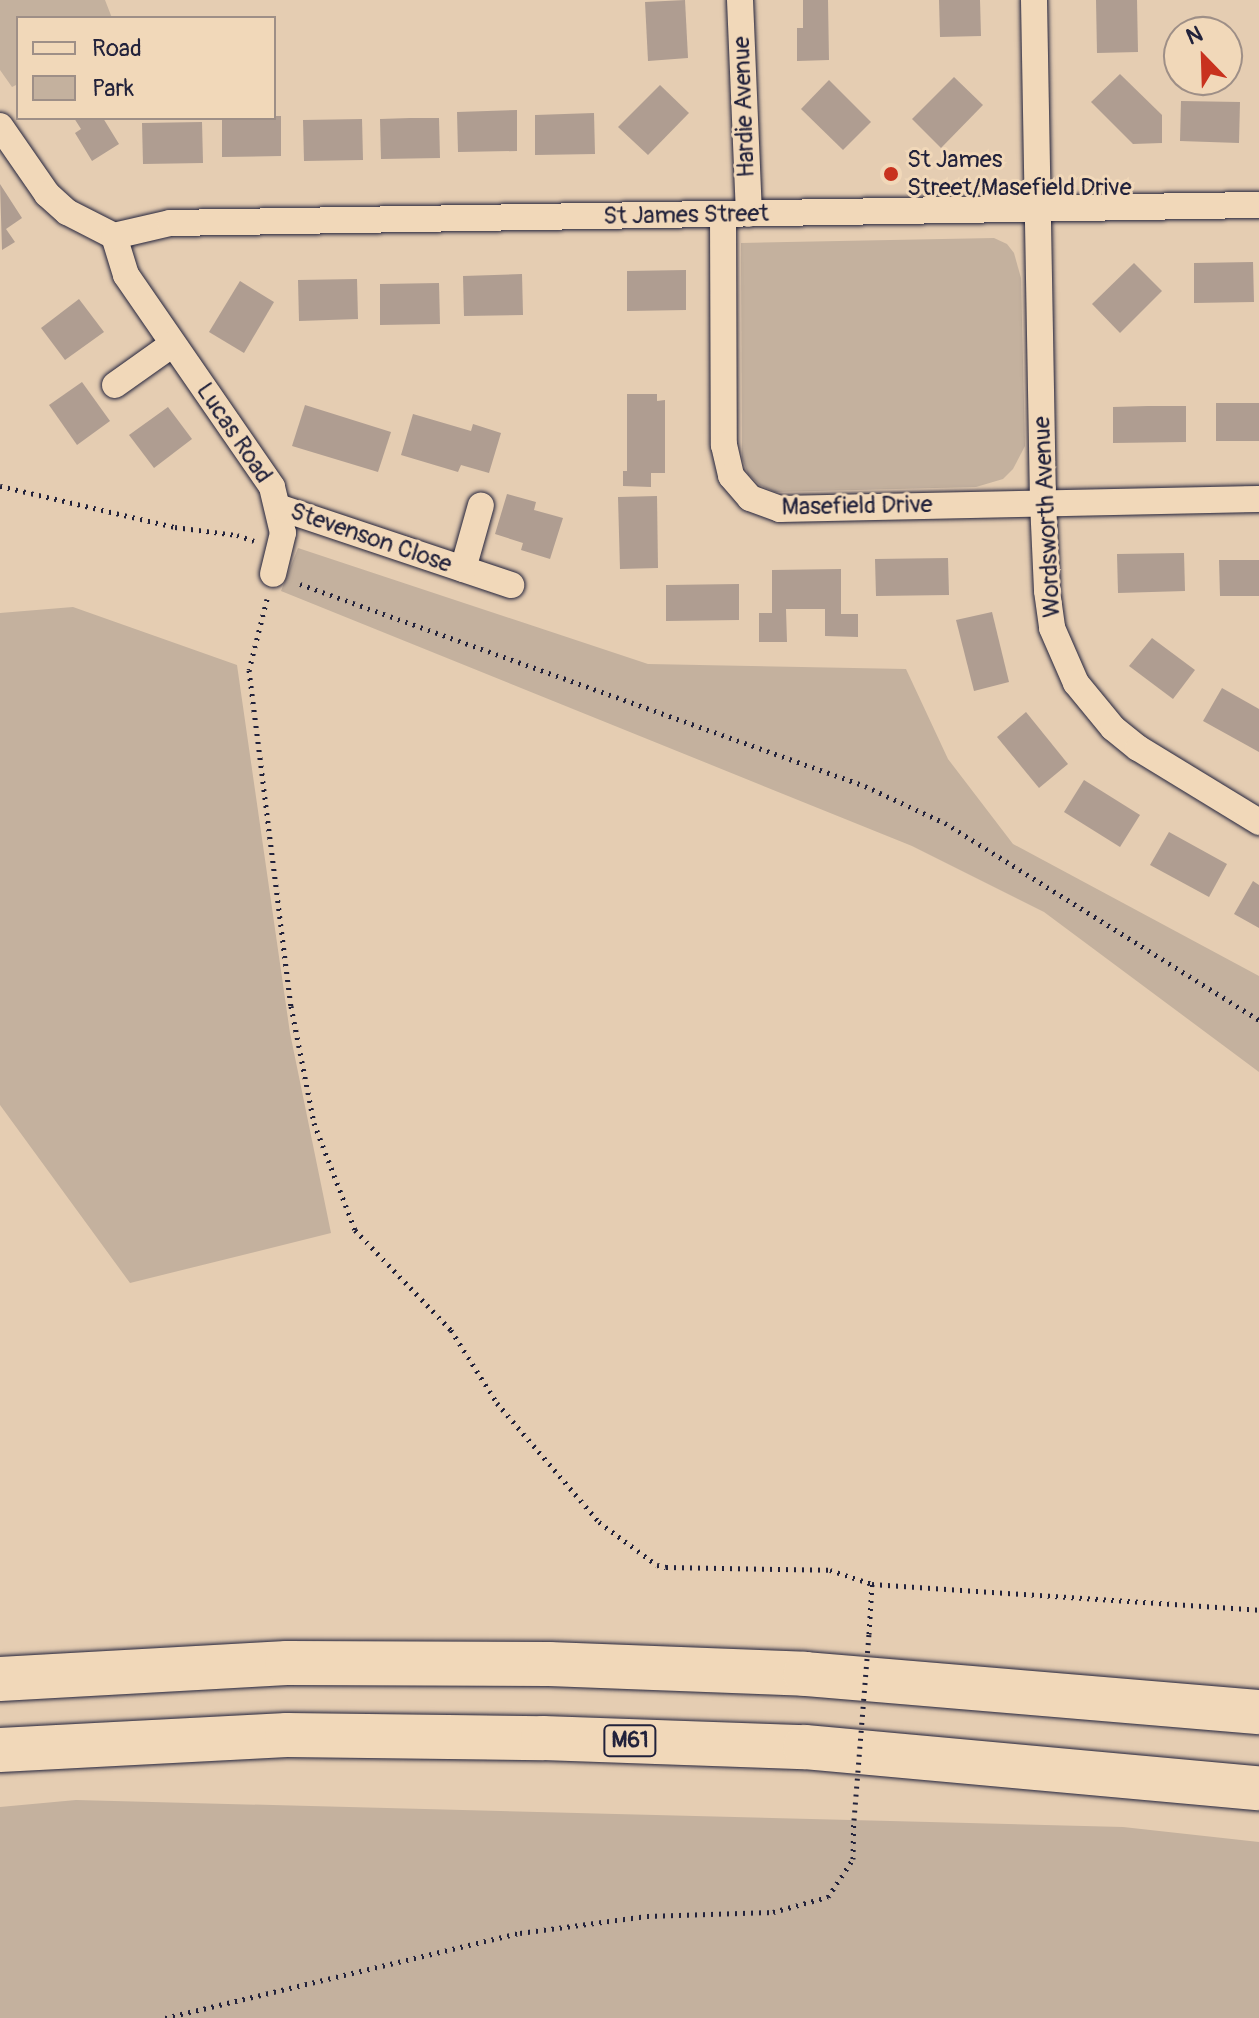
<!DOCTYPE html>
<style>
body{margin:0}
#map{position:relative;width:1259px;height:2018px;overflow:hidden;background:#e5cdb2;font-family:Pangolin,sans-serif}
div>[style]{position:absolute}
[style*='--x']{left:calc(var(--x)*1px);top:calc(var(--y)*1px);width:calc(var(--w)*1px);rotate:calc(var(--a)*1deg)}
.green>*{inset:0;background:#c4b19e}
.building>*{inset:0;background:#af9d91}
.path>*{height:5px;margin-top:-2.5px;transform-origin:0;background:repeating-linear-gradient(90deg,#22223b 0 2px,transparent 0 8px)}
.roads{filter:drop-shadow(0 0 2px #22223b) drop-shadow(0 0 2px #22223b)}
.minor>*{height:26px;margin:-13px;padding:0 13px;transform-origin:13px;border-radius:13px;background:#f1d8b9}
.motorway>*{height:44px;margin:-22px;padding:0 22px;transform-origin:22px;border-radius:22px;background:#f1d8b9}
.path-bridge>*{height:5px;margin-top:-2.5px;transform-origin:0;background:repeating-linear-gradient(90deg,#22223b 0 2px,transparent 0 8px)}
.dots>*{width:22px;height:22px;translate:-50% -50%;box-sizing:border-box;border:4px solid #f1d8b9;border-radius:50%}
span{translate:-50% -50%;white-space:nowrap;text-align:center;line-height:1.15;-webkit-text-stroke:6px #f1d8b9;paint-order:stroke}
.shield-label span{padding:2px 6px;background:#f1d8b9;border:2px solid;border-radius:6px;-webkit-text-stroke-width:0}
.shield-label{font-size:22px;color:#22223b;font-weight:700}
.street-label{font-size:24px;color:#22223b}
.poi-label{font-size:24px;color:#22223b}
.left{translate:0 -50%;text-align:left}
.legend{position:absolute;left:16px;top:16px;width:260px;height:104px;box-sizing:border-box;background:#f1d8b9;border:2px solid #9e8f87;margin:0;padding:10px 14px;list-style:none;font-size:24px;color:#22223b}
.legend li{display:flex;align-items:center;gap:16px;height:40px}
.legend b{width:40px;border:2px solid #9e8f87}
.north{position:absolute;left:1163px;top:16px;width:80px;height:80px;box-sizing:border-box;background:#f1d8b9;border:2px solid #9e8f87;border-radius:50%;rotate:337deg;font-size:22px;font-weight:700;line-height:32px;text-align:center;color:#22223b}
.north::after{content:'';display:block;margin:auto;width:28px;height:36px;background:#c8321e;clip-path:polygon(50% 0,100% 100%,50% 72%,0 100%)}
</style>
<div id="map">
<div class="green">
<i style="clip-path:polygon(0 0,105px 0,112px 18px,18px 18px,18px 84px,12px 87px,0 70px)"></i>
<i style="clip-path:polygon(994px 238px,1007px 244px,1014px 253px,1021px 278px,1025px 446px,1013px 469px,1003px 479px,976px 487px,775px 492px,760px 485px,748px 474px,742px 458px,741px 243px)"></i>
<i style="clip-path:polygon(298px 548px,648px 664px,906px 669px,948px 759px,1013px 844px,1259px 976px,1259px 1072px,1044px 912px,912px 846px,281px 591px)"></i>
<i style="clip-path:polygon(73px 607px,237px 665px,290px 1033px,331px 1233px,130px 1283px,0 1105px,0 613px)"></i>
<i style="clip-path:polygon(76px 1800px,1123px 1827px,1259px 1842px,1259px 2018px,0 2018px,0 1807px)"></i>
</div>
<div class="building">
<i style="clip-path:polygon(685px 0,688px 58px,648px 61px,645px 2px)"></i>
<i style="clip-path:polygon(803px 0,828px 0,829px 60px,797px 61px,797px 28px,803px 28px)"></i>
<i style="clip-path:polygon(939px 0,980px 0,981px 36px,940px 37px)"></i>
<i style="clip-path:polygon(1096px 0,1137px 0,1138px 52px,1097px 53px)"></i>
<i style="clip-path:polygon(1120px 74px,1162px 115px,1162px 143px,1133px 144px,1091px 102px)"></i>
<i style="clip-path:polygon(954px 77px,983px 105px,941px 148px,912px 119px)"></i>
<i style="clip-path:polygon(829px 80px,871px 122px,843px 150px,801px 109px)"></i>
<i style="clip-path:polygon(660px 85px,689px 113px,648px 155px,618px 127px)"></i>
<i style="clip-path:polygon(1181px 101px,1240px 102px,1239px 143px,1180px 141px)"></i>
<i style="clip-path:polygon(517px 110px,517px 151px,458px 152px,457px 112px)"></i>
<i style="clip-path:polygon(594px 113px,595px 154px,535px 155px,535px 115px)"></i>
<i style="clip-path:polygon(274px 116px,281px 116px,281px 156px,222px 157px,222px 118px)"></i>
<i style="clip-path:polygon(74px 118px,103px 118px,119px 144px,92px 161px,75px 133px,81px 129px)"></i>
<i style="clip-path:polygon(410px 118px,439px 118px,440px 158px,381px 159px,380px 119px)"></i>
<i style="clip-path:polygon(362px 119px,363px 160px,304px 161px,303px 120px)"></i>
<i style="clip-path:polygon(202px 122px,203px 163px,143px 164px,142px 123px)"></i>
<i style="clip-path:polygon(0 184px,22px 218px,6px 229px,15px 242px,2px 250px)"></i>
<i style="clip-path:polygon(1253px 262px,1254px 302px,1194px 303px,1194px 263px)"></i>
<i style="clip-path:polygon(1134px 263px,1162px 291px,1120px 333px,1092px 304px)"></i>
<i style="clip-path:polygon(686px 270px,686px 310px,627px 311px,627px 271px)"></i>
<i style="clip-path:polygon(522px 274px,523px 315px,464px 316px,463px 276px)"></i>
<i style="clip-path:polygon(357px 279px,358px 319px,299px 321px,298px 280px)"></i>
<i style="clip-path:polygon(240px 281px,274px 302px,244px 353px,209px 332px)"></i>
<i style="clip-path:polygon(439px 283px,440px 324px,380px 325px,380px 284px)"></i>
<i style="clip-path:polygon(79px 299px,104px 332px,65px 360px,41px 328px)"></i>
<i style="clip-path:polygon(82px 382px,110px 421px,77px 445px,49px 405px)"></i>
<i style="clip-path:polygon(627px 394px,657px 394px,657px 401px,665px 400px,665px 473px,651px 473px,651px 487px,623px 486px,623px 471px,627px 471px)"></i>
<i style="clip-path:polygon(1216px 403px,1259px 403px,1259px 441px,1216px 441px)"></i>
<i style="clip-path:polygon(305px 405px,391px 432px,378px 472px,292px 446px)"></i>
<i style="clip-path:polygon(1148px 406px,1186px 406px,1186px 442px,1113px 443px,1113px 407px)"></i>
<i style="clip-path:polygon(168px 407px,192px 439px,154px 468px,129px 435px)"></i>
<i style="clip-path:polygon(413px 414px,471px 431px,473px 424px,501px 433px,489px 473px,461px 465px,458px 472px,401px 455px)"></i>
<i style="clip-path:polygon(507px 494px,536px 502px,534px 510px,563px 518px,550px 559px,521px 550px,523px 543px,495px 534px)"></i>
<i style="clip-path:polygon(657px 496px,658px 568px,620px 569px,618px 497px)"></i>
<i style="clip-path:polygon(1184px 553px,1185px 591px,1118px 593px,1117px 554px)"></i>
<i style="clip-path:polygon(948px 558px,949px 595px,876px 596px,875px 559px)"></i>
<i style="clip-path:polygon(1219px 560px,1259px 560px,1259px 596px,1220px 596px)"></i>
<i style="clip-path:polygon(841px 569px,841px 614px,858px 614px,858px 637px,825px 636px,825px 609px,786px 609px,787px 642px,759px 642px,759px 613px,772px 613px,772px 570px)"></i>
<i style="clip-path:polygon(739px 584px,739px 620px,666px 621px,666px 585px)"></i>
<i style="clip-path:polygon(992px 612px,1009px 682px,974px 691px,956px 620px)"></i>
<i style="clip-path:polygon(1152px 638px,1195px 670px,1173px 699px,1129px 666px)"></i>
<i style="clip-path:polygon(1222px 688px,1259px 709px,1259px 752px,1203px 721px)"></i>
<i style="clip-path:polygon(1026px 712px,1068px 764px,1039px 788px,997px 737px)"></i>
<i style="clip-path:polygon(1084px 780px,1140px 815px,1120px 847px,1064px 812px)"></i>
<i style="clip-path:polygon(1169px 832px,1227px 864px,1209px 897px,1150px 865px)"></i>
<i style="clip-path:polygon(1253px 881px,1259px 885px,1259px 928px,1234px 914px)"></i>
</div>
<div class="path">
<i style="--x:0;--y:486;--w:180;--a:13.2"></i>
<i style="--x:175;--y:527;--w:63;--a:7.4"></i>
<i style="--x:237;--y:535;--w:18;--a:19"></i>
<i style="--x:300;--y:584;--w:600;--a:19.67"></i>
<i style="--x:865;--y:786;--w:88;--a:24.8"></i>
<i style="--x:945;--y:823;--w:371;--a:32.1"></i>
<i style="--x:267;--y:599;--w:73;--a:104.2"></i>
<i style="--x:249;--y:670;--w:339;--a:82.9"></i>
<i style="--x:291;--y:1006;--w:119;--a:78.9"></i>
<i style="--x:314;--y:1123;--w:115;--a:69"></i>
<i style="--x:355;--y:1230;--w:139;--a:46.2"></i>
<i style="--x:451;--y:1330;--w:86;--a:57.8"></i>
<i style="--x:497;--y:1403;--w:157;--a:49.4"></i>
<i style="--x:599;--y:1522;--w:72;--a:36.6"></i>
<i style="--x:657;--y:1565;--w:9;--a:13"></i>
<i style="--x:666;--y:1567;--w:164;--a:1"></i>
<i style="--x:830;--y:1570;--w:44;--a:18.4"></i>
<i style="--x:872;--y:1584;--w:388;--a:3.8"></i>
<i style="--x:869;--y:1634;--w:50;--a:-86.6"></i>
<i style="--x:165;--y:2018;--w:365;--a:-13.5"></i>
<i style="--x:520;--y:1933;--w:128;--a:-7.6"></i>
<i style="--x:647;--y:1916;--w:126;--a:-1.8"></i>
<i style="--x:773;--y:1912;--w:57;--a:-15.3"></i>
<i style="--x:828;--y:1897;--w:45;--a:-56.7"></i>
<i style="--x:853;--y:1859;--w:39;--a:-89"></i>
</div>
<div class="roads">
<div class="minor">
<i style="--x:740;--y:0;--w:214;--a:87.6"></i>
<i style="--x:1034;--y:0;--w:502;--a:88.97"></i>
<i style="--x:1043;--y:502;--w:89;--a:87.4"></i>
<i style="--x:1047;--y:591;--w:37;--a:82"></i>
<i style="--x:1052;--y:628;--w:60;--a:66.4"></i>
<i style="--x:1076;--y:683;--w:58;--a:50.6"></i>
<i style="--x:1113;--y:728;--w:32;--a:39"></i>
<i style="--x:1138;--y:748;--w:142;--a:31.4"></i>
<i style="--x:0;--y:126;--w:83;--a:55.3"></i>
<i style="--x:47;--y:194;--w:27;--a:42"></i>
<i style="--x:67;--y:212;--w:53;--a:27.1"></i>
<i style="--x:114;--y:236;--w:41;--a:72.9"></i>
<i style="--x:126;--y:275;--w:257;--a:55.4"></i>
<i style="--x:272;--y:487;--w:47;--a:76.6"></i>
<i style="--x:283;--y:533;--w:42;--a:103.7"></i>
<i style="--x:723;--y:214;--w:231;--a:89.8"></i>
<i style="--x:724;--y:445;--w:32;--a:77"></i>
<i style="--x:731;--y:476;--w:29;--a:49"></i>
<i style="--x:750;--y:498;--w:32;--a:20"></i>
<i style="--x:780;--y:509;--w:479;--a:-1.2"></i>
<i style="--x:114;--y:236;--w:57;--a:-13.1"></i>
<i style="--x:170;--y:223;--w:1089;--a:-0.95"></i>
<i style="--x:115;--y:385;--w:71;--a:-35.3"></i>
<i style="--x:278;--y:507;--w:246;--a:18.5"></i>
<i style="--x:463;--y:569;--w:66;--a:-74.3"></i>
</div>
<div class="motorway">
<i style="--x:0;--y:1679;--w:287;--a:-3.2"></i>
<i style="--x:287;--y:1663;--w:262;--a:0.2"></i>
<i style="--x:549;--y:1664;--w:256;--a:2.2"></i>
<i style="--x:805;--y:1674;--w:456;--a:4.8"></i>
<i style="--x:0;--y:1750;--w:287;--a:-3"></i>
<i style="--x:287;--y:1735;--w:256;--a:0.7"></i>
<i style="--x:543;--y:1738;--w:262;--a:2"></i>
<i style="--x:805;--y:1747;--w:456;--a:5.2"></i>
</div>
</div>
<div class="path-bridge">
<i style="--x:854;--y:1820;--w:187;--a:-85.4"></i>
</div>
<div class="dots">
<i style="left:891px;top:174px;background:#c8321e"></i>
</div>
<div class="shield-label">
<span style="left:630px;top:1741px">M61</span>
</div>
<div class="street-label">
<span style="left:744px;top:107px;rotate:-92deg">Hardie Avenue</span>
<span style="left:686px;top:215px;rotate:-1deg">St James Street</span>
<span style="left:234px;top:433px;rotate:56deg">Lucas Road</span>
<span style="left:857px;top:506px;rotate:-1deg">Masefield Drive</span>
<span style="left:1047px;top:517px;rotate:-93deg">Wordsworth Avenue</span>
<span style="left:371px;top:538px;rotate:19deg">Stevenson Close</span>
</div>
<div class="poi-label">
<span class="left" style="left:907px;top:174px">St James<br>Street/Masefield Drive</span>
</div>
<ul class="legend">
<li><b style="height:10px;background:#f1d8b9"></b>Road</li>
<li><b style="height:22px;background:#c4b19e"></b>Park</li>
</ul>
<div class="north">N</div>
</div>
